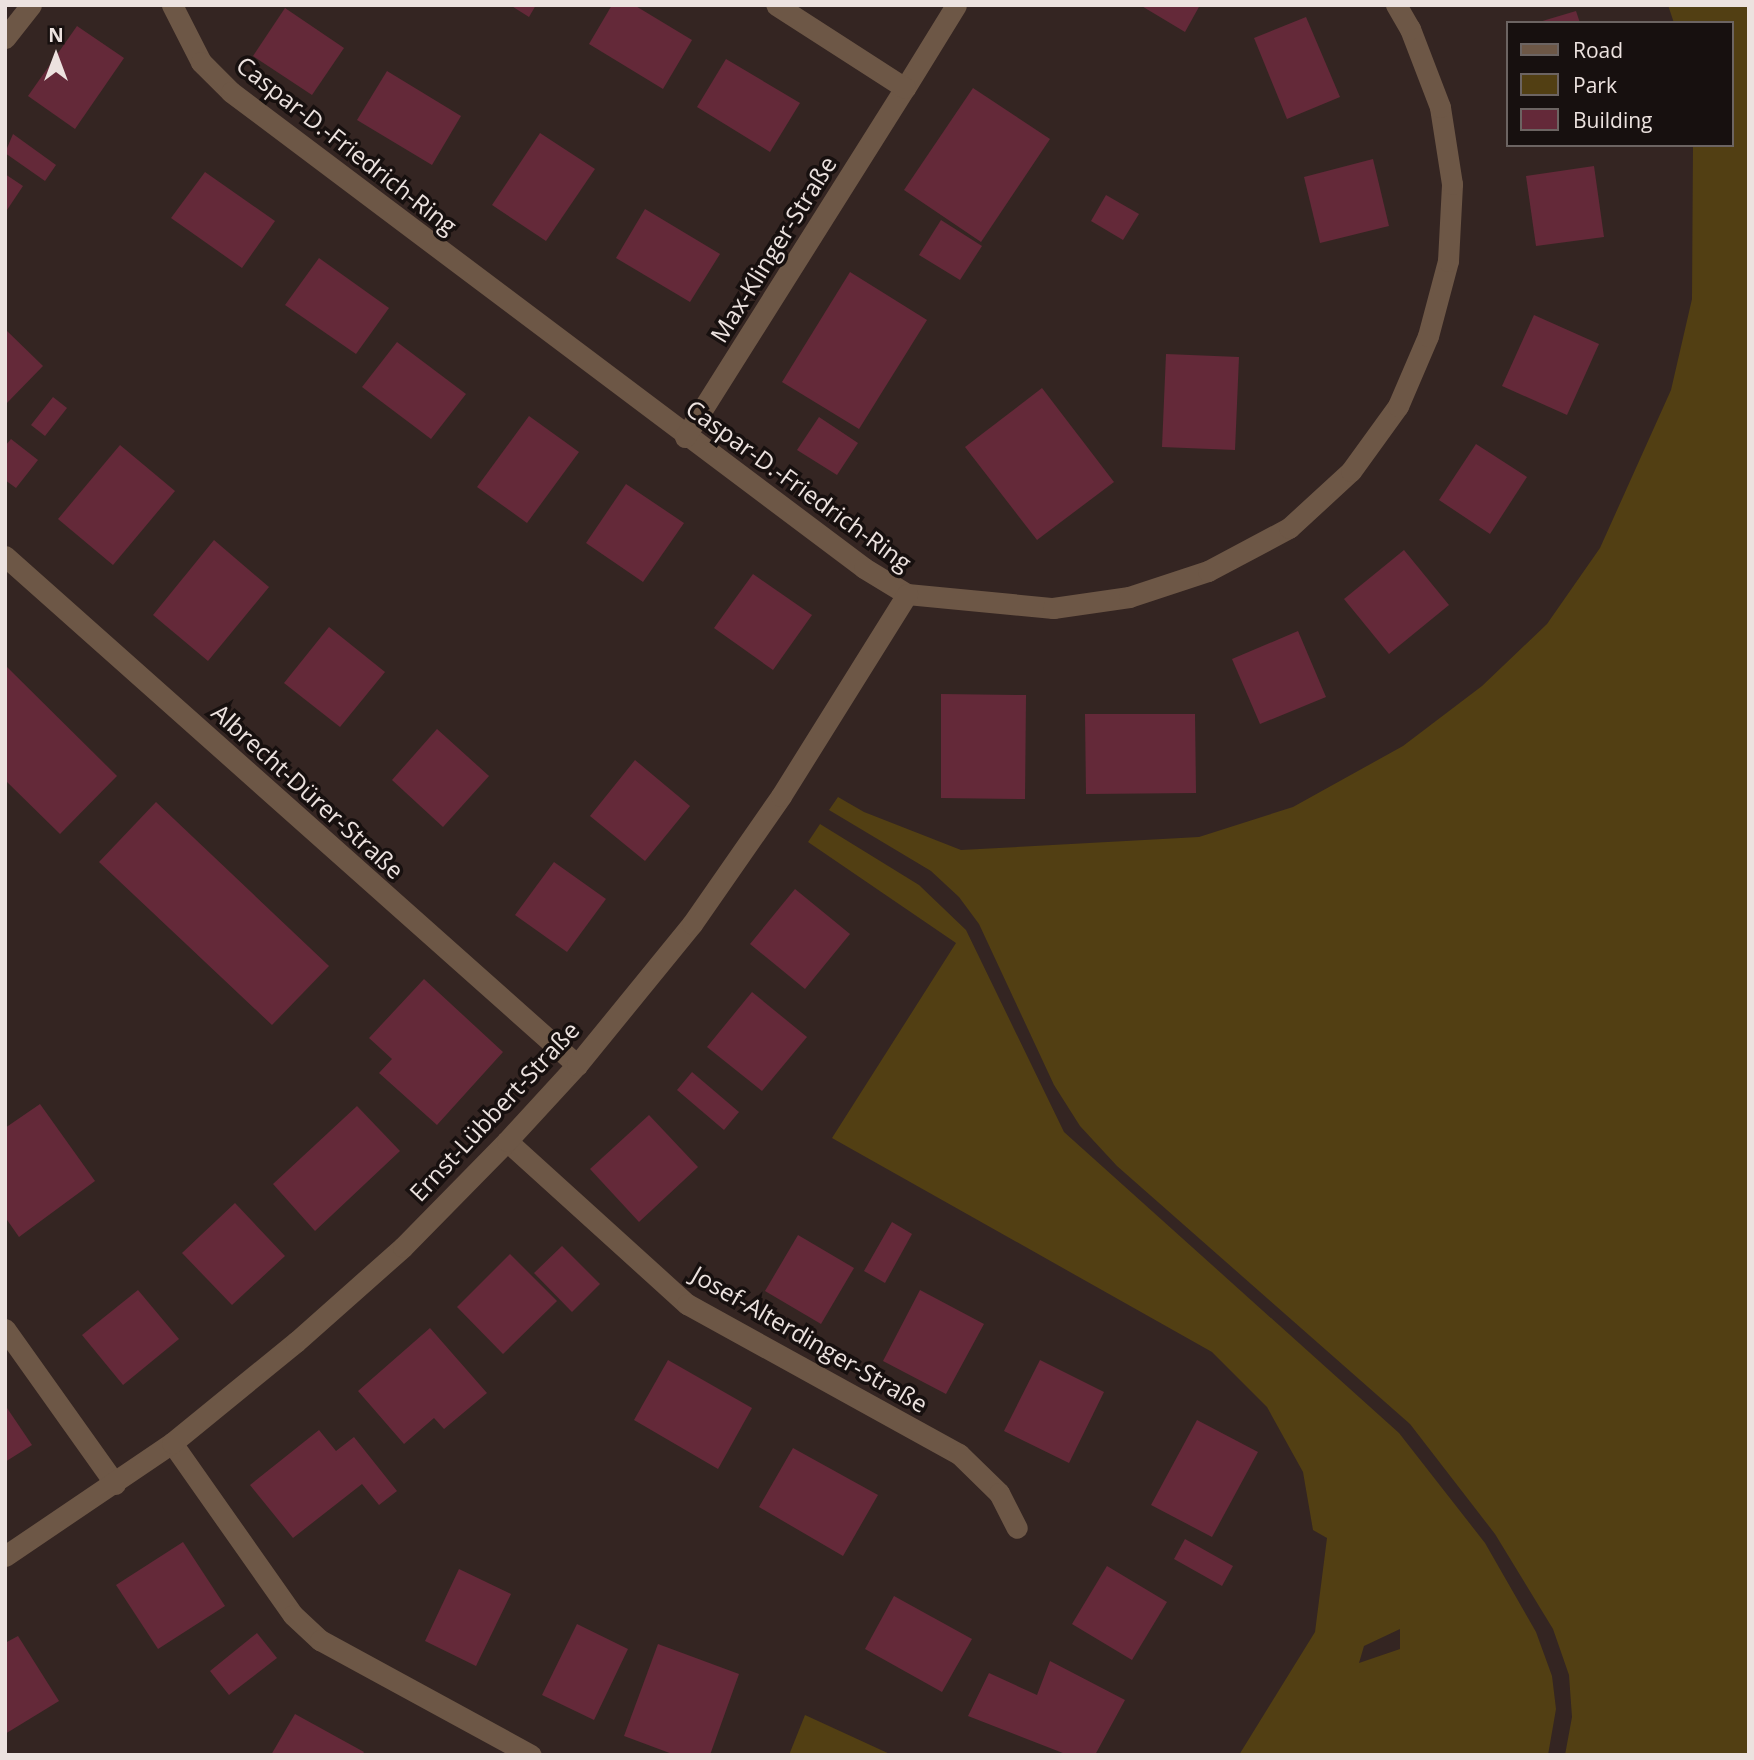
<!DOCTYPE html>
<meta charset="utf-8">
<style>
body{margin:0}
#map{position:relative;width:1754px;height:1760px;overflow:hidden;background:#342522;font-family:"Open Sans",sans-serif}
div>[style]{position:absolute}
[style*='--x']{left:calc(var(--x)*1px);top:calc(var(--y)*1px);width:calc(var(--w)*1px);rotate:calc(var(--a)*1deg)}
.green>*{inset:0;background:#523f13}
.building>*{inset:0;background:#642939}
.street>*{height:21px;margin:-10.5px;padding:0 10.5px;transform-origin:10.5px;border-radius:10.5px;background:#6d5746}
span{translate:-50% -50%;white-space:nowrap;text-align:center;line-height:1.15;-webkit-text-stroke:7px #17100f;paint-order:stroke}
.street-label{font-size:24px;color:#ece2df}
.frame{position:absolute;inset:0;border:7px solid #ece2df;pointer-events:none}
.legend{position:absolute;left:1506px;top:21px;width:228px;height:126px;box-sizing:border-box;background:#17100f;border:2px solid #6c6462;margin:0;padding:9px 12px;list-style:none;font-size:21px;color:#ece2df}
.legend li{display:flex;align-items:center;gap:14px;height:35px}
.legend b{width:35px;border:2px solid #6c6462}
.north{position:absolute;left:21px;top:21px;width:70px;height:70px;-webkit-text-stroke:5px #17100f;paint-order:stroke;rotate:0deg;font-size:19px;font-weight:700;line-height:28px;text-align:center;color:#ece2df}
.north::after{content:'';display:block;margin:auto;width:24px;height:32px;background:#ece2df;clip-path:polygon(50% 0,100% 100%,50% 72%,0 100%)}
</style>
<div id="map">
<div class="green">
<i style="clip-path:polygon(1668px 5px,1749px 5px,1749px 1755px,1565px 1755px,1572px 1717px,1569px 1675px,1553px 1629px,1495px 1534px,1410px 1424px,1117px 1166px,1080px 1126px,1054px 1085px,979px 924px,959px 897px,931px 871px,829px 810px,838px 797px,864px 812px,961px 850px,1199px 837px,1293px 807px,1403px 746px,1482px 686px,1547px 624px,1600px 548px,1671px 390px,1692px 299px,1693px 145px,1731px 145px,1731px 23px,1674px 23px)"></i>
<i style="clip-path:polygon(evenodd,820px 824px,919px 885px,966px 930px,1064px 1132px,1399px 1433px,1485px 1543px,1536px 1632px,1552px 1676px,1556px 1709px,1548px 1755px,1239px 1755px,1315px 1632px,1327px 1538px,1313px 1530px,1303px 1472px,1267px 1407px,1212px 1352px,832px 1138px,956px 943px,808px 842px,820px 824px,1400px 1629px,1400px 1649px,1359px 1663px,1364px 1646px,1400px 1629px)"></i>
<i style="clip-path:polygon(805px 1715px,892px 1755px,789px 1755px)"></i>
</div>
<div class="building">
<i style="clip-path:polygon(510px 5px,536px 5px,529px 17px)"></i>
<i style="clip-path:polygon(612px 5px,634px 5px,692px 40px,663px 89px,589px 44px)"></i>
<i style="clip-path:polygon(1140px 5px,1200px 5px,1185px 32px)"></i>
<i style="clip-path:polygon(285px 8px,344px 48px,312px 95px,253px 56px)"></i>
<i style="clip-path:polygon(1576px 11px,1580px 23px,1539px 23px,1539px 22px)"></i>
<i style="clip-path:polygon(1306px 17px,1340px 97px,1287px 119px,1254px 38px)"></i>
<i style="clip-path:polygon(77px 26px,124px 58px,75px 129px,28px 96px)"></i>
<i style="clip-path:polygon(726px 59px,800px 103px,770px 152px,697px 107px)"></i>
<i style="clip-path:polygon(387px 71px,461px 116px,432px 165px,357px 120px)"></i>
<i style="clip-path:polygon(973px 88px,1050px 139px,981px 242px,904px 190px)"></i>
<i style="clip-path:polygon(540px 133px,595px 169px,546px 241px,492px 205px)"></i>
<i style="clip-path:polygon(13px 134px,56px 165px,45px 181px,5px 153px)"></i>
<i style="clip-path:polygon(1373px 159px,1389px 226px,1320px 243px,1304px 177px)"></i>
<i style="clip-path:polygon(1594px 166px,1604px 237px,1536px 246px,1526px 176px)"></i>
<i style="clip-path:polygon(205px 172px,275px 221px,242px 268px,171px 218px)"></i>
<i style="clip-path:polygon(5px 174px,23px 186px,5px 213px)"></i>
<i style="clip-path:polygon(1106px 195px,1139px 214px,1123px 240px,1091px 221px)"></i>
<i style="clip-path:polygon(645px 209px,720px 254px,690px 302px,616px 258px)"></i>
<i style="clip-path:polygon(941px 220px,982px 246px,960px 280px,919px 255px)"></i>
<i style="clip-path:polygon(319px 258px,389px 308px,356px 354px,285px 305px)"></i>
<i style="clip-path:polygon(850px 272px,927px 320px,859px 429px,782px 382px)"></i>
<i style="clip-path:polygon(1534px 315px,1599px 344px,1567px 415px,1502px 386px)"></i>
<i style="clip-path:polygon(5px 329px,43px 366px,5px 405px)"></i>
<i style="clip-path:polygon(397px 342px,466px 394px,431px 439px,362px 387px)"></i>
<i style="clip-path:polygon(1166px 354px,1239px 357px,1235px 450px,1162px 447px)"></i>
<i style="clip-path:polygon(1042px 388px,1114px 482px,1037px 540px,965px 447px)"></i>
<i style="clip-path:polygon(53px 397px,67px 408px,45px 436px,31px 425px)"></i>
<i style="clip-path:polygon(529px 416px,579px 452px,527px 523px,477px 487px)"></i>
<i style="clip-path:polygon(819px 417px,858px 443px,837px 475px,797px 450px)"></i>
<i style="clip-path:polygon(11px 439px,38px 460px,16px 488px,5px 480px,5px 446px)"></i>
<i style="clip-path:polygon(1476px 444px,1527px 477px,1490px 534px,1439px 500px)"></i>
<i style="clip-path:polygon(120px 445px,175px 491px,113px 565px,58px 519px)"></i>
<i style="clip-path:polygon(626px 484px,684px 523px,643px 582px,586px 543px)"></i>
<i style="clip-path:polygon(214px 540px,269px 587px,208px 661px,153px 615px)"></i>
<i style="clip-path:polygon(1404px 550px,1449px 605px,1389px 654px,1344px 599px)"></i>
<i style="clip-path:polygon(753px 574px,812px 615px,773px 670px,714px 628px)"></i>
<i style="clip-path:polygon(329px 627px,385px 672px,340px 727px,284px 683px)"></i>
<i style="clip-path:polygon(1298px 631px,1326px 697px,1260px 724px,1232px 659px)"></i>
<i style="clip-path:polygon(5px 665px,117px 776px,60px 834px,5px 780px)"></i>
<i style="clip-path:polygon(941px 694px,1026px 695px,1025px 799px,941px 798px)"></i>
<i style="clip-path:polygon(1085px 714px,1195px 714px,1196px 793px,1086px 794px)"></i>
<i style="clip-path:polygon(437px 729px,489px 776px,443px 827px,392px 780px)"></i>
<i style="clip-path:polygon(635px 760px,690px 806px,645px 861px,590px 816px)"></i>
<i style="clip-path:polygon(156px 802px,329px 966px,272px 1025px,99px 862px)"></i>
<i style="clip-path:polygon(554px 862px,606px 899px,567px 952px,515px 915px)"></i>
<i style="clip-path:polygon(795px 889px,850px 934px,805px 989px,750px 944px)"></i>
<i style="clip-path:polygon(424px 979px,503px 1052px,437px 1125px,379px 1073px,392px 1059px,369px 1038px)"></i>
<i style="clip-path:polygon(752px 992px,807px 1037px,762px 1091px,707px 1047px)"></i>
<i style="clip-path:polygon(692px 1072px,739px 1112px,724px 1130px,677px 1090px)"></i>
<i style="clip-path:polygon(40px 1104px,95px 1181px,19px 1237px,5px 1217px,5px 1128px)"></i>
<i style="clip-path:polygon(357px 1106px,400px 1151px,315px 1231px,273px 1184px)"></i>
<i style="clip-path:polygon(649px 1115px,698px 1167px,639px 1222px,590px 1169px)"></i>
<i style="clip-path:polygon(235px 1203px,285px 1256px,232px 1305px,182px 1253px)"></i>
<i style="clip-path:polygon(892px 1222px,912px 1234px,885px 1283px,864px 1271px)"></i>
<i style="clip-path:polygon(798px 1235px,854px 1268px,821px 1324px,765px 1291px)"></i>
<i style="clip-path:polygon(562px 1246px,600px 1284px,572px 1312px,534px 1273px)"></i>
<i style="clip-path:polygon(510px 1254px,557px 1301px,503px 1354px,457px 1307px)"></i>
<i style="clip-path:polygon(138px 1290px,179px 1339px,123px 1385px,82px 1335px)"></i>
<i style="clip-path:polygon(920px 1290px,984px 1324px,946px 1394px,883px 1361px)"></i>
<i style="clip-path:polygon(430px 1328px,487px 1393px,444px 1429px,434px 1418px,404px 1444px,358px 1391px)"></i>
<i style="clip-path:polygon(668px 1360px,752px 1408px,718px 1469px,634px 1420px)"></i>
<i style="clip-path:polygon(1040px 1360px,1104px 1392px,1069px 1463px,1004px 1431px)"></i>
<i style="clip-path:polygon(5px 1405px,32px 1445px,5px 1462px)"></i>
<i style="clip-path:polygon(1197px 1420px,1258px 1452px,1212px 1537px,1151px 1505px)"></i>
<i style="clip-path:polygon(319px 1430px,336px 1451px,354px 1437px,397px 1491px,379px 1505px,362px 1484px,293px 1538px,250px 1485px)"></i>
<i style="clip-path:polygon(793px 1448px,878px 1495px,843px 1556px,759px 1507px)"></i>
<i style="clip-path:polygon(1185px 1539px,1233px 1566px,1222px 1586px,1174px 1559px)"></i>
<i style="clip-path:polygon(183px 1542px,225px 1606px,158px 1649px,116px 1585px)"></i>
<i style="clip-path:polygon(1107px 1566px,1167px 1602px,1132px 1660px,1072px 1624px)"></i>
<i style="clip-path:polygon(459px 1569px,511px 1594px,476px 1666px,425px 1641px)"></i>
<i style="clip-path:polygon(894px 1596px,972px 1639px,942px 1692px,865px 1649px)"></i>
<i style="clip-path:polygon(577px 1624px,628px 1649px,594px 1720px,542px 1695px)"></i>
<i style="clip-path:polygon(257px 1633px,277px 1658px,229px 1695px,210px 1671px)"></i>
<i style="clip-path:polygon(18px 1636px,59px 1701px,5px 1734px,5px 1643px)"></i>
<i style="clip-path:polygon(658px 1644px,739px 1674px,710px 1755px,675px 1755px,624px 1736px)"></i>
<i style="clip-path:polygon(1050px 1661px,1125px 1700px,1095px 1755px,1068px 1755px,968px 1716px,989px 1673px,1037px 1695px)"></i>
<i style="clip-path:polygon(295px 1714px,364px 1752px,362px 1755px,271px 1755px)"></i>
</div>
<div class="street">
<i style="--x:172;--y:5;--w:64;--a:63"></i>
<i style="--x:201;--y:62;--w:42;--a:45"></i>
<i style="--x:231;--y:92;--w:792;--a:36.94"></i>
<i style="--x:864;--y:568;--w:50;--a:31.2"></i>
<i style="--x:907;--y:594;--w:147;--a:5.5"></i>
<i style="--x:1053;--y:608;--w:77;--a:-8.2"></i>
<i style="--x:1129;--y:597;--w:83;--a:-18.2"></i>
<i style="--x:1208;--y:571;--w:92;--a:-28"></i>
<i style="--x:1289;--y:528;--w:84;--a:-42.6"></i>
<i style="--x:1351;--y:471;--w:80;--a:-54.1"></i>
<i style="--x:1398;--y:406;--w:76;--a:-66.8"></i>
<i style="--x:1428;--y:336;--w:78;--a:-75.1"></i>
<i style="--x:1448;--y:261;--w:77;--a:-87"></i>
<i style="--x:1452;--y:184;--w:78;--a:-98.9"></i>
<i style="--x:1440;--y:107;--w:84;--a:-111"></i>
<i style="--x:1410;--y:29;--w:28;--a:-120"></i>
<i style="--x:5;--y:38;--w:42;--a:-51.8"></i>
<i style="--x:905;--y:88;--w:97;--a:-58.4"></i>
<i style="--x:685;--y:437;--w:413;--a:-57.8"></i>
<i style="--x:905;--y:88;--w:153;--a:-147.2"></i>
<i style="--x:5;--y:556;--w:766;--a:41.66"></i>
<i style="--x:507;--y:1141;--w:243;--a:42.2"></i>
<i style="--x:687;--y:1304;--w:311;--a:28.9"></i>
<i style="--x:959;--y:1454;--w:56;--a:44.3"></i>
<i style="--x:999;--y:1493;--w:39;--a:63"></i>
<i style="--x:5;--y:1329;--w:190;--a:54.6"></i>
<i style="--x:172;--y:1443;--w:210;--a:54.9"></i>
<i style="--x:293;--y:1615;--w:37;--a:43"></i>
<i style="--x:320;--y:1640;--w:240;--a:28.6"></i>
<i style="--x:5;--y:1556;--w:202;--a:-34.1"></i>
<i style="--x:172;--y:1443;--w:160;--a:-39.2"></i>
<i style="--x:296;--y:1342;--w:143;--a:-41.6"></i>
<i style="--x:403;--y:1247;--w:148;--a:-45.5"></i>
<i style="--x:507;--y:1141;--w:103;--a:-47.4"></i>
<i style="--x:577;--y:1065;--w:182;--a:-50.8"></i>
<i style="--x:692;--y:924;--w:156;--a:-55.2"></i>
<i style="--x:781;--y:796;--w:238;--a:-58"></i>
</div>
<div class="street-label">
<span style="left:347px;top:145px;rotate:38deg">Caspar-D.-Friedrich-Ring</span>
<span style="left:773px;top:249px;rotate:-58deg">Max-Klinger-Straße</span>
<span style="left:799px;top:485px;rotate:36deg">Caspar-D.-Friedrich-Ring</span>
<span style="left:308px;top:791px;rotate:42deg">Albrecht-Dürer-Straße</span>
<span style="left:494px;top:1111px;rotate:-47deg">Ernst-Lübbert-Straße</span>
<span style="left:810px;top:1339px;rotate:30deg">Josef-Alterdinger-Straße</span>
</div>
<div class="frame"></div>
<ul class="legend">
<li><b style="height:9px;background:#6d5746"></b>Road</li>
<li><b style="height:19px;background:#523f13"></b>Park</li>
<li><b style="height:19px;background:#642939"></b>Building</li>
</ul>
<div class="north">N</div>
</div>
